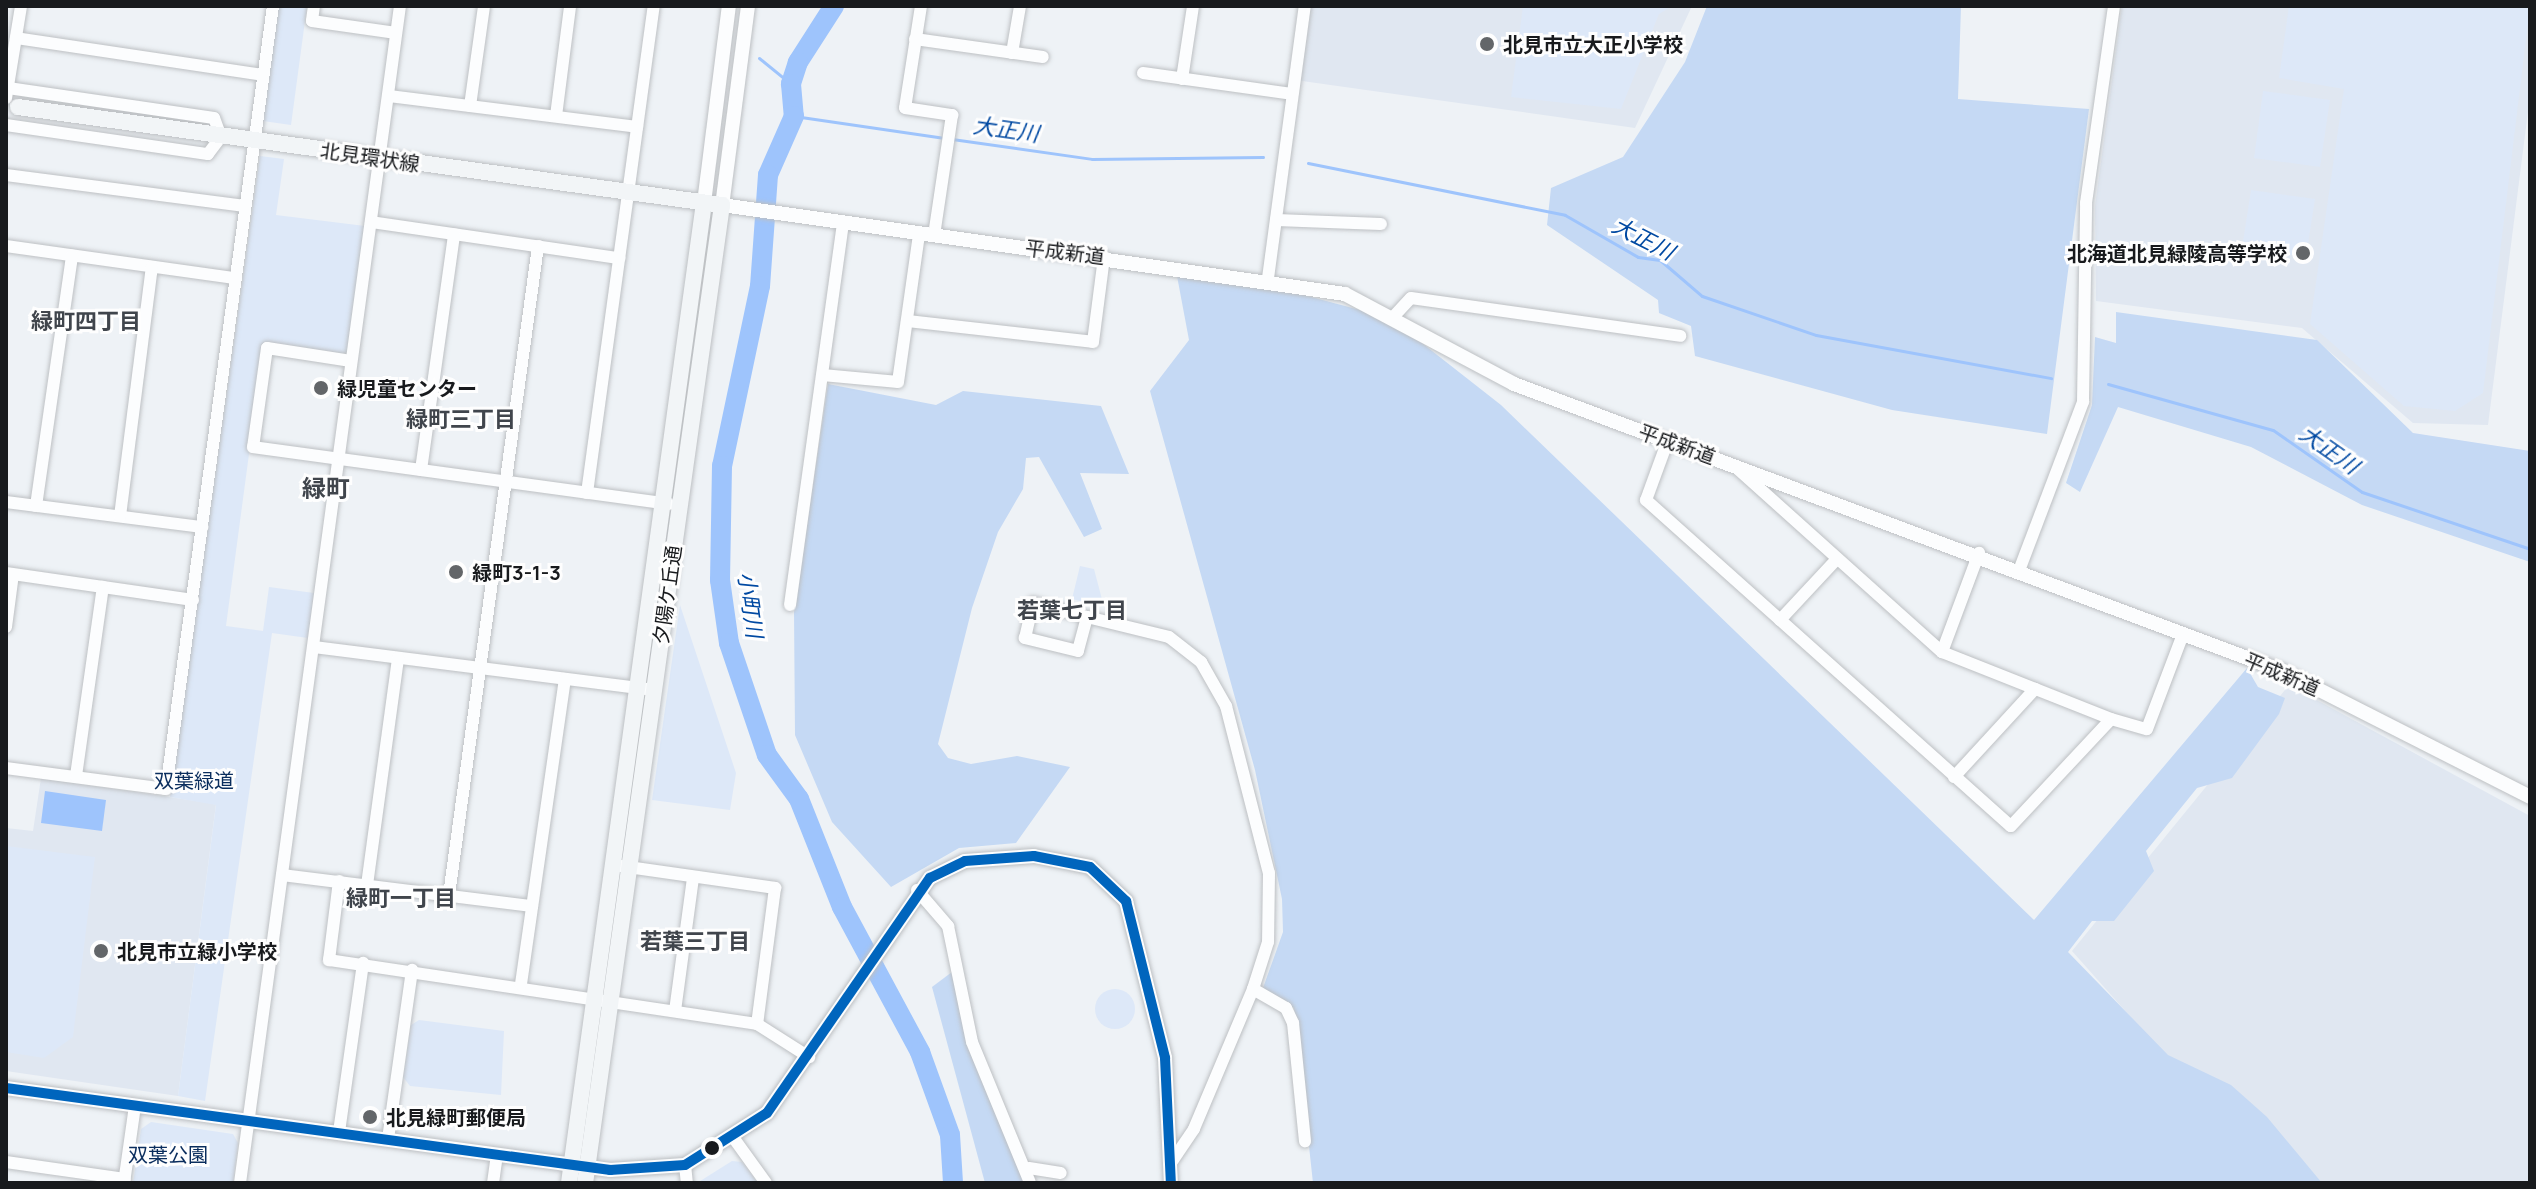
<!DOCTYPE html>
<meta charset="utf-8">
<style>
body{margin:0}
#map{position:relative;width:2536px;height:1189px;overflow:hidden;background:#eef2f6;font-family:Manrope,"Noto Sans JP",sans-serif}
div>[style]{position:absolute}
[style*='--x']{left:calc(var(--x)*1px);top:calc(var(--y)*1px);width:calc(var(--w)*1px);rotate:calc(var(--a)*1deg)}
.built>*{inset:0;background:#e0e7f1}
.green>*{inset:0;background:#dde8f8}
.round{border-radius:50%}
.forest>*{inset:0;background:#c5d9f4}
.water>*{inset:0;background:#9ec4fc}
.stream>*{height:3px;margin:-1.5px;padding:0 1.5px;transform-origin:1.5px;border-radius:1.5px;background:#9ec4fc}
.river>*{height:20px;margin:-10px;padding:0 10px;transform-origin:10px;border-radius:10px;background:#9ec4fc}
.roads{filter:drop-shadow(0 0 2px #bdc0c3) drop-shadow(0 0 2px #bdc0c3)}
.minor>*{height:12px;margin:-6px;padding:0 6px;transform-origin:6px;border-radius:6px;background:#fcfdfe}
.tertiary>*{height:14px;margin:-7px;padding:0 7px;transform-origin:7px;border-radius:7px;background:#fcfdfe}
.secondary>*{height:16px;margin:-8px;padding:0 8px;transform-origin:8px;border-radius:8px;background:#f2f5f7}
.bus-1>*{height:10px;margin:-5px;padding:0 5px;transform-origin:5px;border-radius:5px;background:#0065bd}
.dots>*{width:22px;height:22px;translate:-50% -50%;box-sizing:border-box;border:4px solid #fefefe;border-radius:50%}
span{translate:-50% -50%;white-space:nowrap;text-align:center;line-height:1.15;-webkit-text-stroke:6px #fefefe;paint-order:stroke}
.poi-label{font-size:20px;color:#181a1d;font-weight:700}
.left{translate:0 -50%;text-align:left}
.right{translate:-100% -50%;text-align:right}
.street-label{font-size:20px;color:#181a1d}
.park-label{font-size:20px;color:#0a2d5d}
.water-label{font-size:22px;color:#0049a2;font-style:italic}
.neighbourhood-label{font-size:22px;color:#40454c;font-weight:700}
.quarter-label{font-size:24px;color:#40454c;font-weight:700}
.frame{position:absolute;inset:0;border:8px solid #181a1d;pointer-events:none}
</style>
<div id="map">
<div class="built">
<i style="clip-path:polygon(1305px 6px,1692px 6px,1635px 128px,1295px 80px)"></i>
<i style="clip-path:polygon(2122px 6px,2530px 6px,2530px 96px,2488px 425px,2413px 423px,2302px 328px,2096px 301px,2095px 206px)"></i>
<i style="clip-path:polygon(2289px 685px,2530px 816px,2530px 1183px,2315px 1183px,2168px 1059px,2072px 951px)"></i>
<i style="clip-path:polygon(41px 778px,216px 804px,178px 1096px,6px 1071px,6px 828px,33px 831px)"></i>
</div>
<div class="green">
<i style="clip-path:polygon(278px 6px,307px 6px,291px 125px,263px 121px)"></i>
<i style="clip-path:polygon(1523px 6px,1672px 6px,1659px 14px,1621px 109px,1511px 97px)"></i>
<i style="clip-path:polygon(2289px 6px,2530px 6px,2483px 393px,2455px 411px,2404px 406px,2310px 324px,2344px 89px,2279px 78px)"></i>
<i style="clip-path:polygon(2263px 91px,2330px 100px,2320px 167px,2254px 158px)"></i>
<i style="clip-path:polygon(260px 156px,284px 159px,276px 215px,365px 226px,347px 354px,264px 342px,226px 626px,263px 631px,269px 587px,314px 593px,308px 638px,272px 633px,205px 1101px,178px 1096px,216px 805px,170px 797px)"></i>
<i style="clip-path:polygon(2251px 190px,2315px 199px,2306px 257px,2242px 248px)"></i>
<i style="clip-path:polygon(1080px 566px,1094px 569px,1104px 607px,1072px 599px)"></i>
<i style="clip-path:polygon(680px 605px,736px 773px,730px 810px,652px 800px)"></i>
<i style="clip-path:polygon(6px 846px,95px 857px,73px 1037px,44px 1058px,6px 1052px)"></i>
<i class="round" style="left:1095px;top:989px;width:40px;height:40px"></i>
<i style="clip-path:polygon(419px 1020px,504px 1031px,501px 1095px,410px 1086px,403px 1077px,411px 1025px)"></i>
<i style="clip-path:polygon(151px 1122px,233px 1134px,238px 1143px,233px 1183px,133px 1183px,141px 1129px)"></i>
<i style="clip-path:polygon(732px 1161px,742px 1162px,758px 1183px,697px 1183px)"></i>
</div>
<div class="forest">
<i style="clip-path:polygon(1707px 6px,1961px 6px,1958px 99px,2089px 109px,2047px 434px,1892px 410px,1695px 356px,1691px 326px,1659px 313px,1658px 300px,1547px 225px,1551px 188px,1623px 157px,1685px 62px)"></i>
<i style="clip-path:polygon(1177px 276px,1285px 290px,1390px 318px,1501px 405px,2034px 920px,2247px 668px,2258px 687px,2285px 698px,2279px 714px,2232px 778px,2197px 788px,2146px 851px,2154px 871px,2114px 921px,2092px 921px,2068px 952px,2168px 1055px,2231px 1085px,2267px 1117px,2322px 1183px,1313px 1183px,1294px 1008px,1263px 988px,1283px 932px,1282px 899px,1255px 770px,1150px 391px,1189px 340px)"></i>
<i style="clip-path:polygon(2116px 312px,2317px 340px,2413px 433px,2530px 451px,2530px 562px,2362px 505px,2251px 447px,2118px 407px,2080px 492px,2066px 483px,2092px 405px,2095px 337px,2116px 343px)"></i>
<i style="clip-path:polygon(828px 384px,936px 405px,963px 391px,1101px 406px,1129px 474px,1080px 473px,1102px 529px,1084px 537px,1039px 457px,1026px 458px,1023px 489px,998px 532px,972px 608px,938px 744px,948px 758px,971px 764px,1017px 756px,1070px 767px,1016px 843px,959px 848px,891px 887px,832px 822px,795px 735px,794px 612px)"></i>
<i style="clip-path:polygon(952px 972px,1028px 1171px,1028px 1183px,985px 1183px,932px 987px)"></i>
</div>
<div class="water">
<i style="clip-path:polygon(45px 791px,106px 800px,102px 831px,41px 823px)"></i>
</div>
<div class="stream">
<i style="--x:759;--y:58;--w:41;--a:39.1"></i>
<i style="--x:794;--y:116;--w:152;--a:8.3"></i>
<i style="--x:952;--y:139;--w:141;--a:8.1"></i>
<i style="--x:1092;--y:159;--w:171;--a:-0.7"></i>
<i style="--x:1308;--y:163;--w:262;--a:11.4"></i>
<i style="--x:1565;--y:215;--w:84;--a:29.9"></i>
<i style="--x:1638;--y:257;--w:22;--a:8"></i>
<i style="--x:1660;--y:260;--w:55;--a:40.6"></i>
<i style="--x:1702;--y:296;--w:120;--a:18.9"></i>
<i style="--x:1816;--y:335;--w:239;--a:10.4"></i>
<i style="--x:2108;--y:384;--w:171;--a:15.6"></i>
<i style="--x:2273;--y:430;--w:108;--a:34.9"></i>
<i style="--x:2362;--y:492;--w:177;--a:18.7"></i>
</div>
<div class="river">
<i style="--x:834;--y:6;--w:67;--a:122.7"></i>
<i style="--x:798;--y:62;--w:23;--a:108"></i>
<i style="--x:791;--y:84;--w:32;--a:85"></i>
<i style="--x:794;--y:116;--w:64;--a:113.8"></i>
<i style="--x:768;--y:175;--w:111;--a:94.1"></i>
<i style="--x:760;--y:286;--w:184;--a:101.9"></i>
<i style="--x:722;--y:466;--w:114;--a:91"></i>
<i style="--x:720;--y:580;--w:64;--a:81.9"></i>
<i style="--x:729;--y:643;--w:118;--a:71.3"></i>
<i style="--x:767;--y:755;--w:54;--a:54"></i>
<i style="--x:799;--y:799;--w:116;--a:68.3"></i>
<i style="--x:842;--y:907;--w:165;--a:61.7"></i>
<i style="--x:920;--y:1052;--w:88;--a:70.1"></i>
<i style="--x:950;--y:1135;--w:48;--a:86.4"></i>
</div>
<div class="roads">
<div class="minor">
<i style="--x:314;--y:6;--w:15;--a:98"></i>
<i style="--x:312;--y:21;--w:85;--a:8.1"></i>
<i style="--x:921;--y:6;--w:103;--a:98.9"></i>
<i style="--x:905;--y:108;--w:48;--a:8.5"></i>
<i style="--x:952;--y:115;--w:121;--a:98.5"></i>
<i style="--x:16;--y:38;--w:250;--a:8.5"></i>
<i style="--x:915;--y:39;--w:129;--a:8"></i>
<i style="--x:1012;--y:53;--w:48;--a:-80.3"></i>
<i style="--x:1143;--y:73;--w:150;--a:8"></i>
<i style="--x:1182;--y:79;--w:74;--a:-81.4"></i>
<i style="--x:389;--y:96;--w:250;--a:7.1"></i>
<i style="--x:6;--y:98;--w:93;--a:-80.7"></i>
<i style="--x:470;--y:106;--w:101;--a:-82"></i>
<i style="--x:556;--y:116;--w:111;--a:-82.7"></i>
<i style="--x:6;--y:125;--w:204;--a:8.2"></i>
<i style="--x:208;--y:154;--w:21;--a:-53"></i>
<i style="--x:221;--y:137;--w:20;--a:-110"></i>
<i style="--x:214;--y:118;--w:208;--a:-171.7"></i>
<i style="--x:6;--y:175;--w:241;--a:7.4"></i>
<i style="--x:1276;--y:220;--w:105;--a:2.2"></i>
<i style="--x:371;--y:222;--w:251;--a:8.3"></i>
<i style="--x:6;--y:246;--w:231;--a:8"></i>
<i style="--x:1268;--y:278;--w:275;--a:-82.3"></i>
<i style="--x:1395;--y:315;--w:23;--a:-47"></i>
<i style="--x:1411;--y:298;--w:272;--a:8"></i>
<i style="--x:907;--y:321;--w:187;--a:6.4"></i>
<i style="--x:1093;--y:342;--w:86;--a:-82.6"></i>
<i style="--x:351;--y:361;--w:85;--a:-171.2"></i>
<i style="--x:267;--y:348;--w:100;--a:98"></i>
<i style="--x:253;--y:447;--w:420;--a:7.8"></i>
<i style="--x:823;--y:375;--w:75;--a:5.3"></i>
<i style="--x:898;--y:382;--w:149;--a:-81.9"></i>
<i style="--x:1668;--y:440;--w:64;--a:110.1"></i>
<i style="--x:1646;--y:500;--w:489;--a:41.8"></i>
<i style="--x:2011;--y:826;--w:146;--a:-46.9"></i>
<i style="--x:421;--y:470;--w:238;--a:-82"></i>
<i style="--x:1739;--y:470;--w:273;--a:41.9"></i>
<i style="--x:1942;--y:652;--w:182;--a:21.6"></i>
<i style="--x:2111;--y:719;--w:37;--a:16"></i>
<i style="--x:2147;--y:729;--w:102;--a:-69.2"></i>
<i style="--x:587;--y:493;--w:492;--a:-82.2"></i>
<i style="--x:6;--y:502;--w:198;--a:7.3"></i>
<i style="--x:36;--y:506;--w:253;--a:-81.8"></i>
<i style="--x:120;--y:516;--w:251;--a:-82.7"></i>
<i style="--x:2020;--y:568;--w:178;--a:-69.2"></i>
<i style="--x:2083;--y:402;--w:199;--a:-89.1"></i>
<i style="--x:2086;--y:203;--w:199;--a:-81.9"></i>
<i style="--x:6;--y:573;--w:189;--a:8.2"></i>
<i style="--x:1033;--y:603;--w:56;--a:14.5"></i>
<i style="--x:1087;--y:617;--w:35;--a:105"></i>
<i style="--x:1078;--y:651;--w:55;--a:-166.2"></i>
<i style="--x:1025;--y:638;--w:36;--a:-77"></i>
<i style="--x:790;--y:605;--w:387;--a:-82.1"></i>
<i style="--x:1087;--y:617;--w:84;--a:13.7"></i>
<i style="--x:1169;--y:637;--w:41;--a:38"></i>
<i style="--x:1201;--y:662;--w:51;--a:60.4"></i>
<i style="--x:1226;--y:706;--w:172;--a:75.6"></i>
<i style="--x:1269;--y:873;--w:69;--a:90.8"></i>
<i style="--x:1268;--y:942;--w:49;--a:107.7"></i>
<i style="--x:1253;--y:989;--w:152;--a:112.9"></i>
<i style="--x:1194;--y:1129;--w:41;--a:124.1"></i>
<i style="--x:1780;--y:620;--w:82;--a:-47"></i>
<i style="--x:6;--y:627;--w:53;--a:-82.5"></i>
<i style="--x:314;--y:647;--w:343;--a:7.2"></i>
<i style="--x:1942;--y:652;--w:106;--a:-69.5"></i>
<i style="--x:6;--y:768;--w:161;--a:7.5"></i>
<i style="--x:166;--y:789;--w:790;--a:-82.22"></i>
<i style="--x:76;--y:776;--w:191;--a:-81.9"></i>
<i style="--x:1954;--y:777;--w:120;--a:-47.4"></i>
<i style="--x:621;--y:866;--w:156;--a:8.1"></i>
<i style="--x:775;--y:888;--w:137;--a:97.5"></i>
<i style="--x:282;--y:875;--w:252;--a:7.1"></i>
<i style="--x:339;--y:881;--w:80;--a:97.2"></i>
<i style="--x:329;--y:960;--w:433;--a:8.5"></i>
<i style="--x:757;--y:1024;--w:62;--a:32.4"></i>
<i style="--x:367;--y:885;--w:229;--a:-82.2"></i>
<i style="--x:917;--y:890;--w:48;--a:49.3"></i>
<i style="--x:948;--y:926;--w:118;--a:78.3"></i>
<i style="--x:972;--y:1042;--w:152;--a:67.6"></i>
<i style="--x:449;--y:895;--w:655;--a:-82.19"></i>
<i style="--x:521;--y:984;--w:308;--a:-81.8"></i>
<i style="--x:1253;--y:989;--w:38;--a:30"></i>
<i style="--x:1286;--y:1008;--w:17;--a:65"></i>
<i style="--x:1293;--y:1023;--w:119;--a:84.2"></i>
<i style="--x:675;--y:1011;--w:135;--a:-82.3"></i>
<i style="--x:339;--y:1132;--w:171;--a:-81.9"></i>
<i style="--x:388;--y:1139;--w:171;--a:-81.9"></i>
<i style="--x:735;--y:1140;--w:53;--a:54.2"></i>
<i style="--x:6;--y:1162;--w:120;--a:8.1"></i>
<i style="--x:685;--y:1165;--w:18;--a:84"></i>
<i style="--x:1029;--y:1168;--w:32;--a:9"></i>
<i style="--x:124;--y:1183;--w:78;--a:-81.9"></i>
<i style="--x:240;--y:1183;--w:1188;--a:-82.26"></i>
<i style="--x:493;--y:1183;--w:28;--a:-82"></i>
</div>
<div class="tertiary">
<i style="--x:748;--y:6;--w:201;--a:97.4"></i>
<i style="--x:722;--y:205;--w:629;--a:8.13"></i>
<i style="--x:1345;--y:294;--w:191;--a:28"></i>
<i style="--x:1514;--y:384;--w:820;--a:20.49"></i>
<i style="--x:2282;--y:671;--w:278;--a:26.9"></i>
<i style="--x:704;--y:203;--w:199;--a:-82.8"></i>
<i style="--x:6;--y:1088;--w:610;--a:7.73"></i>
<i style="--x:610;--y:1170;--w:75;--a:-3.8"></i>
<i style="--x:685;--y:1165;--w:97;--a:-32.4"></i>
<i style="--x:767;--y:1113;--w:286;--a:-55.3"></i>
<i style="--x:930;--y:878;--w:39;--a:-26"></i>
<i style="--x:965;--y:861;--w:69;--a:-4.1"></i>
<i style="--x:1034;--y:856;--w:57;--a:11.1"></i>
<i style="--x:1090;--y:867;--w:50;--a:43.4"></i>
<i style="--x:1126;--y:901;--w:162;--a:76"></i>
<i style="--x:1165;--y:1058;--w:125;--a:87.3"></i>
</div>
<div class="secondary">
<i style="--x:18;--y:107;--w:711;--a:7.92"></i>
<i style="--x:722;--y:205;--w:988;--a:97.97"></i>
<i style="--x:569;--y:1183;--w:989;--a:-82.16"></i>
</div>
</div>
<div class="bus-1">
<i style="--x:6;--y:1088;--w:610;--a:7.73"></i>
<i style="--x:610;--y:1170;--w:75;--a:-3.8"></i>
<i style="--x:685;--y:1165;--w:97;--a:-32.4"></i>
<i style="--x:767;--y:1113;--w:286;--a:-55.3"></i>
<i style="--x:930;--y:878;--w:39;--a:-26"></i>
<i style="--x:965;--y:861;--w:69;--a:-4.1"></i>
<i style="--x:1034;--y:856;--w:57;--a:11.1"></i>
<i style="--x:1090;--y:867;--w:50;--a:43.4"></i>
<i style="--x:1126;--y:901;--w:162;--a:76"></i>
<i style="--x:1165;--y:1058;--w:125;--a:87.3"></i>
</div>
<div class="dots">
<i style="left:1487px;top:44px;background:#636669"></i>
<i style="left:2303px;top:253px;background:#636669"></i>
<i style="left:321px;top:388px;background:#636669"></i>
<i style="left:456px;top:572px;background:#636669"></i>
<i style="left:101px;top:951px;background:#636669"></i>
<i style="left:370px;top:1117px;background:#636669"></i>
<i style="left:712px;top:1148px;background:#181a1d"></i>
</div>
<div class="poi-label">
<span class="left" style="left:1503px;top:44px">北見市立大正小学校</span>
<span class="right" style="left:2287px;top:253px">北海道北見緑陵高等学校</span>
<span class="left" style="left:337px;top:388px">緑児童センター</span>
<span class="left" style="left:472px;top:572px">緑町3-1-3</span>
<span class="left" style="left:117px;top:951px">北見市立緑小学校</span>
<span class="left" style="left:386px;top:1117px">北見緑町郵便局</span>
</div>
<div class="street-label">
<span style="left:370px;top:157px;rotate:8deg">北見環状線</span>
<span style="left:1065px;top:252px;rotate:7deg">平成新道</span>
<span style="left:1677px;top:444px;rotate:20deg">平成新道</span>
<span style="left:667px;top:595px;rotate:-82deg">夕陽ケ丘通</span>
<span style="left:2282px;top:674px;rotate:23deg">平成新道</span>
</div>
<div class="park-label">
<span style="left:194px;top:780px">双葉緑道</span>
<span style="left:168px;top:1154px">双葉公園</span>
</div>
<div class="water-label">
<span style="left:1006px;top:130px;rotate:8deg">大正川</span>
<span style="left:1643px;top:239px;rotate:27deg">大正川</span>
<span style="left:2329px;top:450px;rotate:35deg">大正川</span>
<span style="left:750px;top:605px;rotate:82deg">小町川</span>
</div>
<div class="neighbourhood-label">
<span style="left:86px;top:322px">緑町四丁目</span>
<span style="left:461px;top:420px">緑町三丁目</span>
<span style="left:1072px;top:611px">若葉七丁目</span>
<span style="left:401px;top:899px">緑町一丁目</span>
<span style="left:695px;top:942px">若葉三丁目</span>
</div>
<div class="quarter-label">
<span style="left:326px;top:488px">緑町</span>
</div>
<div class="frame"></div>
</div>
